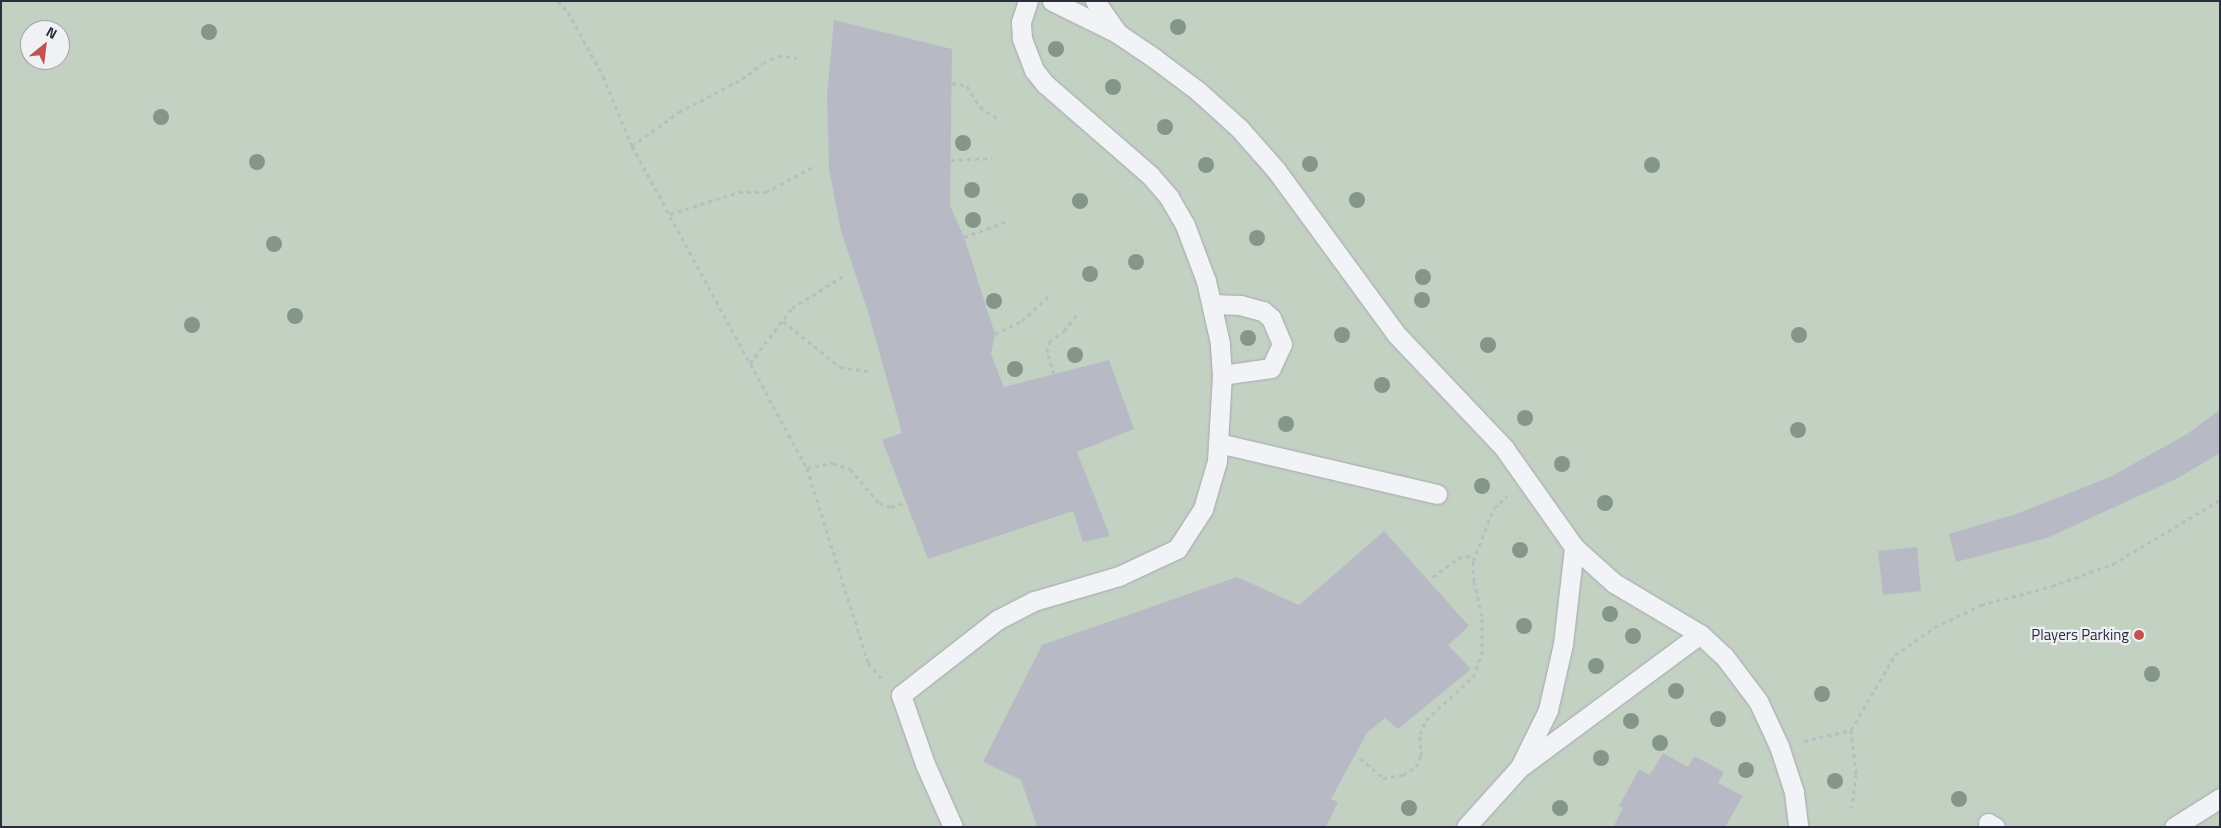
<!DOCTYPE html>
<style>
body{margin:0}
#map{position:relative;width:2221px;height:828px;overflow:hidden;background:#e0e1e8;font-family:"Titillium Web",sans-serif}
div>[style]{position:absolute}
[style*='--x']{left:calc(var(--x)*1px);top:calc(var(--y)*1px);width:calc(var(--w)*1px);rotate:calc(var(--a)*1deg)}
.green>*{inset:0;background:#c3d1c2}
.building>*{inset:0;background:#b7bac4}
.path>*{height:3px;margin-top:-1.5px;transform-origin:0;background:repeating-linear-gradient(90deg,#babcc2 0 4px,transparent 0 8px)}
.roads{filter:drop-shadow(0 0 1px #a6a7b2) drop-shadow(0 0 1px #a6a7b2)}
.lane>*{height:19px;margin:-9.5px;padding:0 9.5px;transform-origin:9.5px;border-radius:9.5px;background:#f2f3f6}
.trees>*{width:16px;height:16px;margin:-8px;border-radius:50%;background:#849687}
.dots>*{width:14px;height:14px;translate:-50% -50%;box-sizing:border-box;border:2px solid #eff1f5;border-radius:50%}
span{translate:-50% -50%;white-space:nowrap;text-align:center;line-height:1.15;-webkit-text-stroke:4.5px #eff1f5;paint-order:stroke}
.poi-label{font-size:15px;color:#2a2d3e}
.right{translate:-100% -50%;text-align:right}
.frame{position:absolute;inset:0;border:2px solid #2a2d3e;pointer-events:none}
.north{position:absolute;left:20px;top:20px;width:50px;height:50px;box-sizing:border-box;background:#eff1f5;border:1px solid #a0a3ac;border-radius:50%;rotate:29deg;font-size:14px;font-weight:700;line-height:20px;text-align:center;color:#2a2d3e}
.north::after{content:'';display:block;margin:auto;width:18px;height:22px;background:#c3534e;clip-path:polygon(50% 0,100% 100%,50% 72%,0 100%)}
</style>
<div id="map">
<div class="green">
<i style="clip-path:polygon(evenodd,1px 1px,2220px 1px,2220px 827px,1px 827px,1px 1px,30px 30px,60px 30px,60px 60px,30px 60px,30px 30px)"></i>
</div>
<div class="building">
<i style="clip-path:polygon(834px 20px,952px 49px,950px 206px,964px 237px,995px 334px,991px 354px,1004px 387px,1109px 360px,1134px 429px,1077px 452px,1110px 536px,1083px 542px,1073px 511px,928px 559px,882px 440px,902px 433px,868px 312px,841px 231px,829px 169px,827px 95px)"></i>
<i style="clip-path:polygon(2220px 410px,2220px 453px,2178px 478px,2047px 538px,1956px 562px,1949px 534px,2016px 514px,2110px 477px,2187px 434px)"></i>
<i style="clip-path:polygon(1384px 531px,1469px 626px,1448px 645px,1471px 669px,1398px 729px,1385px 718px,1367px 733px,1331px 799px,1338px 802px,1326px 827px,1037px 827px,1021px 780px,983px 762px,1042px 645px,1237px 577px,1299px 605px)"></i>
<i style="clip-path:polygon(1917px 547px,1921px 591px,1883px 595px,1878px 551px)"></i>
<i style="clip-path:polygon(1663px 753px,1688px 767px,1694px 756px,1724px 772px,1718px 783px,1743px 796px,1725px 827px,1613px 827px,1623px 808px,1619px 806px,1639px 769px,1650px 775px)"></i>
</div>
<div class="path">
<i style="--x:558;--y:1;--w:15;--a:48"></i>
<i style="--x:568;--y:12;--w:73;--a:61.3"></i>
<i style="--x:603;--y:76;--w:76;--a:67.5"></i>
<i style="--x:632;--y:146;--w:366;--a:61.5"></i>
<i style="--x:807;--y:468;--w:204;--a:72.6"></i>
<i style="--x:868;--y:663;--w:20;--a:49"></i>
<i style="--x:952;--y:83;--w:15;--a:11"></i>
<i style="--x:967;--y:86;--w:25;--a:58"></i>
<i style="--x:980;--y:107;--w:20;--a:33"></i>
<i style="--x:632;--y:146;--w:58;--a:-35.9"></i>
<i style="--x:679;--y:112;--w:71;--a:-27.6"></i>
<i style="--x:742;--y:79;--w:26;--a:-37"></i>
<i style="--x:763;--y:63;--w:17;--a:-25"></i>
<i style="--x:778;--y:56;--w:19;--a:6"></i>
<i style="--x:951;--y:160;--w:41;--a:-2.8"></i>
<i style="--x:670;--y:214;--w:72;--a:-17.7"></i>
<i style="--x:739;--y:192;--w:27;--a:0"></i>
<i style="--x:766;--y:192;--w:53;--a:-28"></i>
<i style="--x:964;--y:237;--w:47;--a:-20"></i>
<i style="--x:783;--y:321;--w:73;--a:38.9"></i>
<i style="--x:840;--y:367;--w:31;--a:9"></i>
<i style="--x:995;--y:334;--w:30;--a:-26"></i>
<i style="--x:1022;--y:321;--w:40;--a:-43"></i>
<i style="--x:750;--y:363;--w:69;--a:-52.6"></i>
<i style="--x:792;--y:308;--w:60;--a:-32.1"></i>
<i style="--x:1054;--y:374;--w:23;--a:-108"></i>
<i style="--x:1047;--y:352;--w:10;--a:-79"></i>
<i style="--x:1049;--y:342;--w:19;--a:-36"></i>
<i style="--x:1064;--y:331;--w:23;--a:-52"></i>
<i style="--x:807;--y:468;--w:26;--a:-11"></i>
<i style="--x:833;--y:463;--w:18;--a:19"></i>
<i style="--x:850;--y:469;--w:45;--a:49.5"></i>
<i style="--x:879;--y:503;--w:13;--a:18"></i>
<i style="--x:891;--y:507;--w:17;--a:-17"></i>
<i style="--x:1433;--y:577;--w:31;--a:-37"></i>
<i style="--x:1458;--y:558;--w:16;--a:-11"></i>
<i style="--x:1851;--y:730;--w:44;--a:83.5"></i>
<i style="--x:1856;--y:774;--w:34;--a:97"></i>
<i style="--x:1804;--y:741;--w:48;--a:-13.2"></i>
<i style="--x:1851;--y:730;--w:87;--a:-59.6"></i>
<i style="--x:1895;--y:655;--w:49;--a:-35"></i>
<i style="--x:1935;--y:627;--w:51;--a:-25.6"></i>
<i style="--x:1981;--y:605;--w:73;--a:-15"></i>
<i style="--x:2052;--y:586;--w:65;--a:-19.8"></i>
<i style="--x:2113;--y:564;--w:125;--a:-30.9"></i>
<i style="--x:1360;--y:758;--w:30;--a:41"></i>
<i style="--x:1383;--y:778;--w:20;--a:-9"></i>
<i style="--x:1403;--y:775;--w:15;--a:-32"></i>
<i style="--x:1416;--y:767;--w:12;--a:-66"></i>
<i style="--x:1421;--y:756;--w:22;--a:-93"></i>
<i style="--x:1420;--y:734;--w:15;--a:-67"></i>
<i style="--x:1426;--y:720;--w:64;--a:-42.5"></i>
<i style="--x:1473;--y:677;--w:25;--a:-69"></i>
<i style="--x:1482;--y:654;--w:38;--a:-90"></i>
<i style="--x:1482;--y:616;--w:36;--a:-103"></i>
<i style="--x:1474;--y:581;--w:20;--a:-93"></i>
<i style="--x:1473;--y:561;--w:57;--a:-68.4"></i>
<i style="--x:1494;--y:508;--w:18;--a:-43"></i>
</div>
<div class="roads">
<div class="lane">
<i style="--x:1052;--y:1;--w:72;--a:26.2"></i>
<i style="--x:1117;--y:33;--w:45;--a:34"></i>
<i style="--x:1154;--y:58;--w:55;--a:36.9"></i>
<i style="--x:1198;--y:91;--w:55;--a:42.1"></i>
<i style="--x:1239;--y:128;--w:56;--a:48.6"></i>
<i style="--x:1276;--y:170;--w:203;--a:53.8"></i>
<i style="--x:1396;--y:334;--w:157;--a:46.5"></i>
<i style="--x:1504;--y:448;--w:121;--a:54.7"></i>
<i style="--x:1574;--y:547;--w:54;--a:42"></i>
<i style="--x:1614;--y:583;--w:100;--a:30.7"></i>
<i style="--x:1700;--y:634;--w:33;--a:43"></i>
<i style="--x:1724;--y:656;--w:56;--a:52.9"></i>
<i style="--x:1758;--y:701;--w:50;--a:65"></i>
<i style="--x:1779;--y:746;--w:48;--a:71.9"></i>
<i style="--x:1794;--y:792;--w:35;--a:83"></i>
<i style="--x:1095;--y:1;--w:37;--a:55"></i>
<i style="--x:1212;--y:304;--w:28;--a:2"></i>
<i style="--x:1240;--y:305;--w:24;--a:15"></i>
<i style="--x:1263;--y:311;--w:11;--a:41"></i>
<i style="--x:1271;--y:318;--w:28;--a:67"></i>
<i style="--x:1282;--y:344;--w:26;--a:115"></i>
<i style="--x:1271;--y:368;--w:49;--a:171.9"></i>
<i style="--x:1218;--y:443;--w:225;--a:13.1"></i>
<i style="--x:1523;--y:765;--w:220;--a:-36.5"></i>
<i style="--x:1988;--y:823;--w:8;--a:30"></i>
<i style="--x:953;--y:827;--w:69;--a:-114"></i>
<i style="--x:925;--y:764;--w:73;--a:-109.2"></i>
<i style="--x:901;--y:695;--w:122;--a:-38"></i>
<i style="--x:997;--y:620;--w:42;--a:-27.2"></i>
<i style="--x:1034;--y:601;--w:89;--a:-16.4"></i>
<i style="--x:1119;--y:576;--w:64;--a:-25"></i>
<i style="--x:1177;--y:549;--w:48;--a:-57"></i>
<i style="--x:1203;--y:509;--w:50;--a:-73.7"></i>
<i style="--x:1217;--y:461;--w:86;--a:-86.7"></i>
<i style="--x:1222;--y:375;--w:32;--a:-94"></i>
<i style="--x:1220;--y:343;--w:64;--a:-102.7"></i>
<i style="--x:1206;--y:281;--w:60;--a:-110.6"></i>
<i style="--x:1185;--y:225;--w:32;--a:-120"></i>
<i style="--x:1169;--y:197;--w:28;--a:-131"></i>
<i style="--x:1151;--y:176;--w:140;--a:-139"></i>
<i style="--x:1045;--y:84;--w:18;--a:-128"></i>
<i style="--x:1034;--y:70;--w:34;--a:-111"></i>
<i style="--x:1022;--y:38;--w:16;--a:-94"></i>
<i style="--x:1021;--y:22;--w:22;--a:-72"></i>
<i style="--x:1466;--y:827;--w:81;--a:-48"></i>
<i style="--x:1520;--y:767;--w:64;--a:-63.8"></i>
<i style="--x:1548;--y:710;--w:68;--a:-77.2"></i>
<i style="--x:1563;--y:644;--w:98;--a:-83.5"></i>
<i style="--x:2174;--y:827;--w:54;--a:-32.2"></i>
</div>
</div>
<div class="trees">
<i style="left:1178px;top:27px"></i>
<i style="left:209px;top:32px"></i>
<i style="left:1056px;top:49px"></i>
<i style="left:1113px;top:87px"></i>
<i style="left:161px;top:117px"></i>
<i style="left:1165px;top:127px"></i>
<i style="left:963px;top:143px"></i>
<i style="left:257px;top:162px"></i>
<i style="left:1310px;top:164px"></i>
<i style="left:1206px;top:165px"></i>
<i style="left:1652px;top:165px"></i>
<i style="left:972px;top:190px"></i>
<i style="left:1357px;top:200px"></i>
<i style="left:1080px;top:201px"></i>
<i style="left:973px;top:220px"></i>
<i style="left:1257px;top:238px"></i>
<i style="left:274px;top:244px"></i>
<i style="left:1136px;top:262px"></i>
<i style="left:1090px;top:274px"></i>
<i style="left:1423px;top:277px"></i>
<i style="left:1422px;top:300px"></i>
<i style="left:994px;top:301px"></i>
<i style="left:295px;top:316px"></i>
<i style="left:192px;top:325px"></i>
<i style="left:1342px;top:335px"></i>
<i style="left:1799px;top:335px"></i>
<i style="left:1248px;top:338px"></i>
<i style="left:1488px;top:345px"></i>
<i style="left:1075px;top:355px"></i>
<i style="left:1015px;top:369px"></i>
<i style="left:1382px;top:385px"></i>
<i style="left:1525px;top:418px"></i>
<i style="left:1286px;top:424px"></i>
<i style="left:1798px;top:430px"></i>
<i style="left:1562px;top:464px"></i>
<i style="left:1482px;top:486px"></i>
<i style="left:1605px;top:503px"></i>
<i style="left:1520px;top:550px"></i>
<i style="left:1610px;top:614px"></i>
<i style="left:1524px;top:626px"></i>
<i style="left:1633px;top:636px"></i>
<i style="left:1596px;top:666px"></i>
<i style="left:2152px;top:674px"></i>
<i style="left:1676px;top:691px"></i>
<i style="left:1822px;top:694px"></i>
<i style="left:1718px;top:719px"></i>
<i style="left:1631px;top:721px"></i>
<i style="left:1660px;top:743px"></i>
<i style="left:1601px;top:758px"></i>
<i style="left:1746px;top:770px"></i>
<i style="left:1835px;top:781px"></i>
<i style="left:1959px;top:799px"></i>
<i style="left:1409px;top:808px"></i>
<i style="left:1560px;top:808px"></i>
</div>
<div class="dots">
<i style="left:2139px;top:635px;background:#c3534e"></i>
</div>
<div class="poi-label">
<span class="right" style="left:2129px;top:635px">Players Parking</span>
</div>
<div class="frame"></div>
<div class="north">N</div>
</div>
